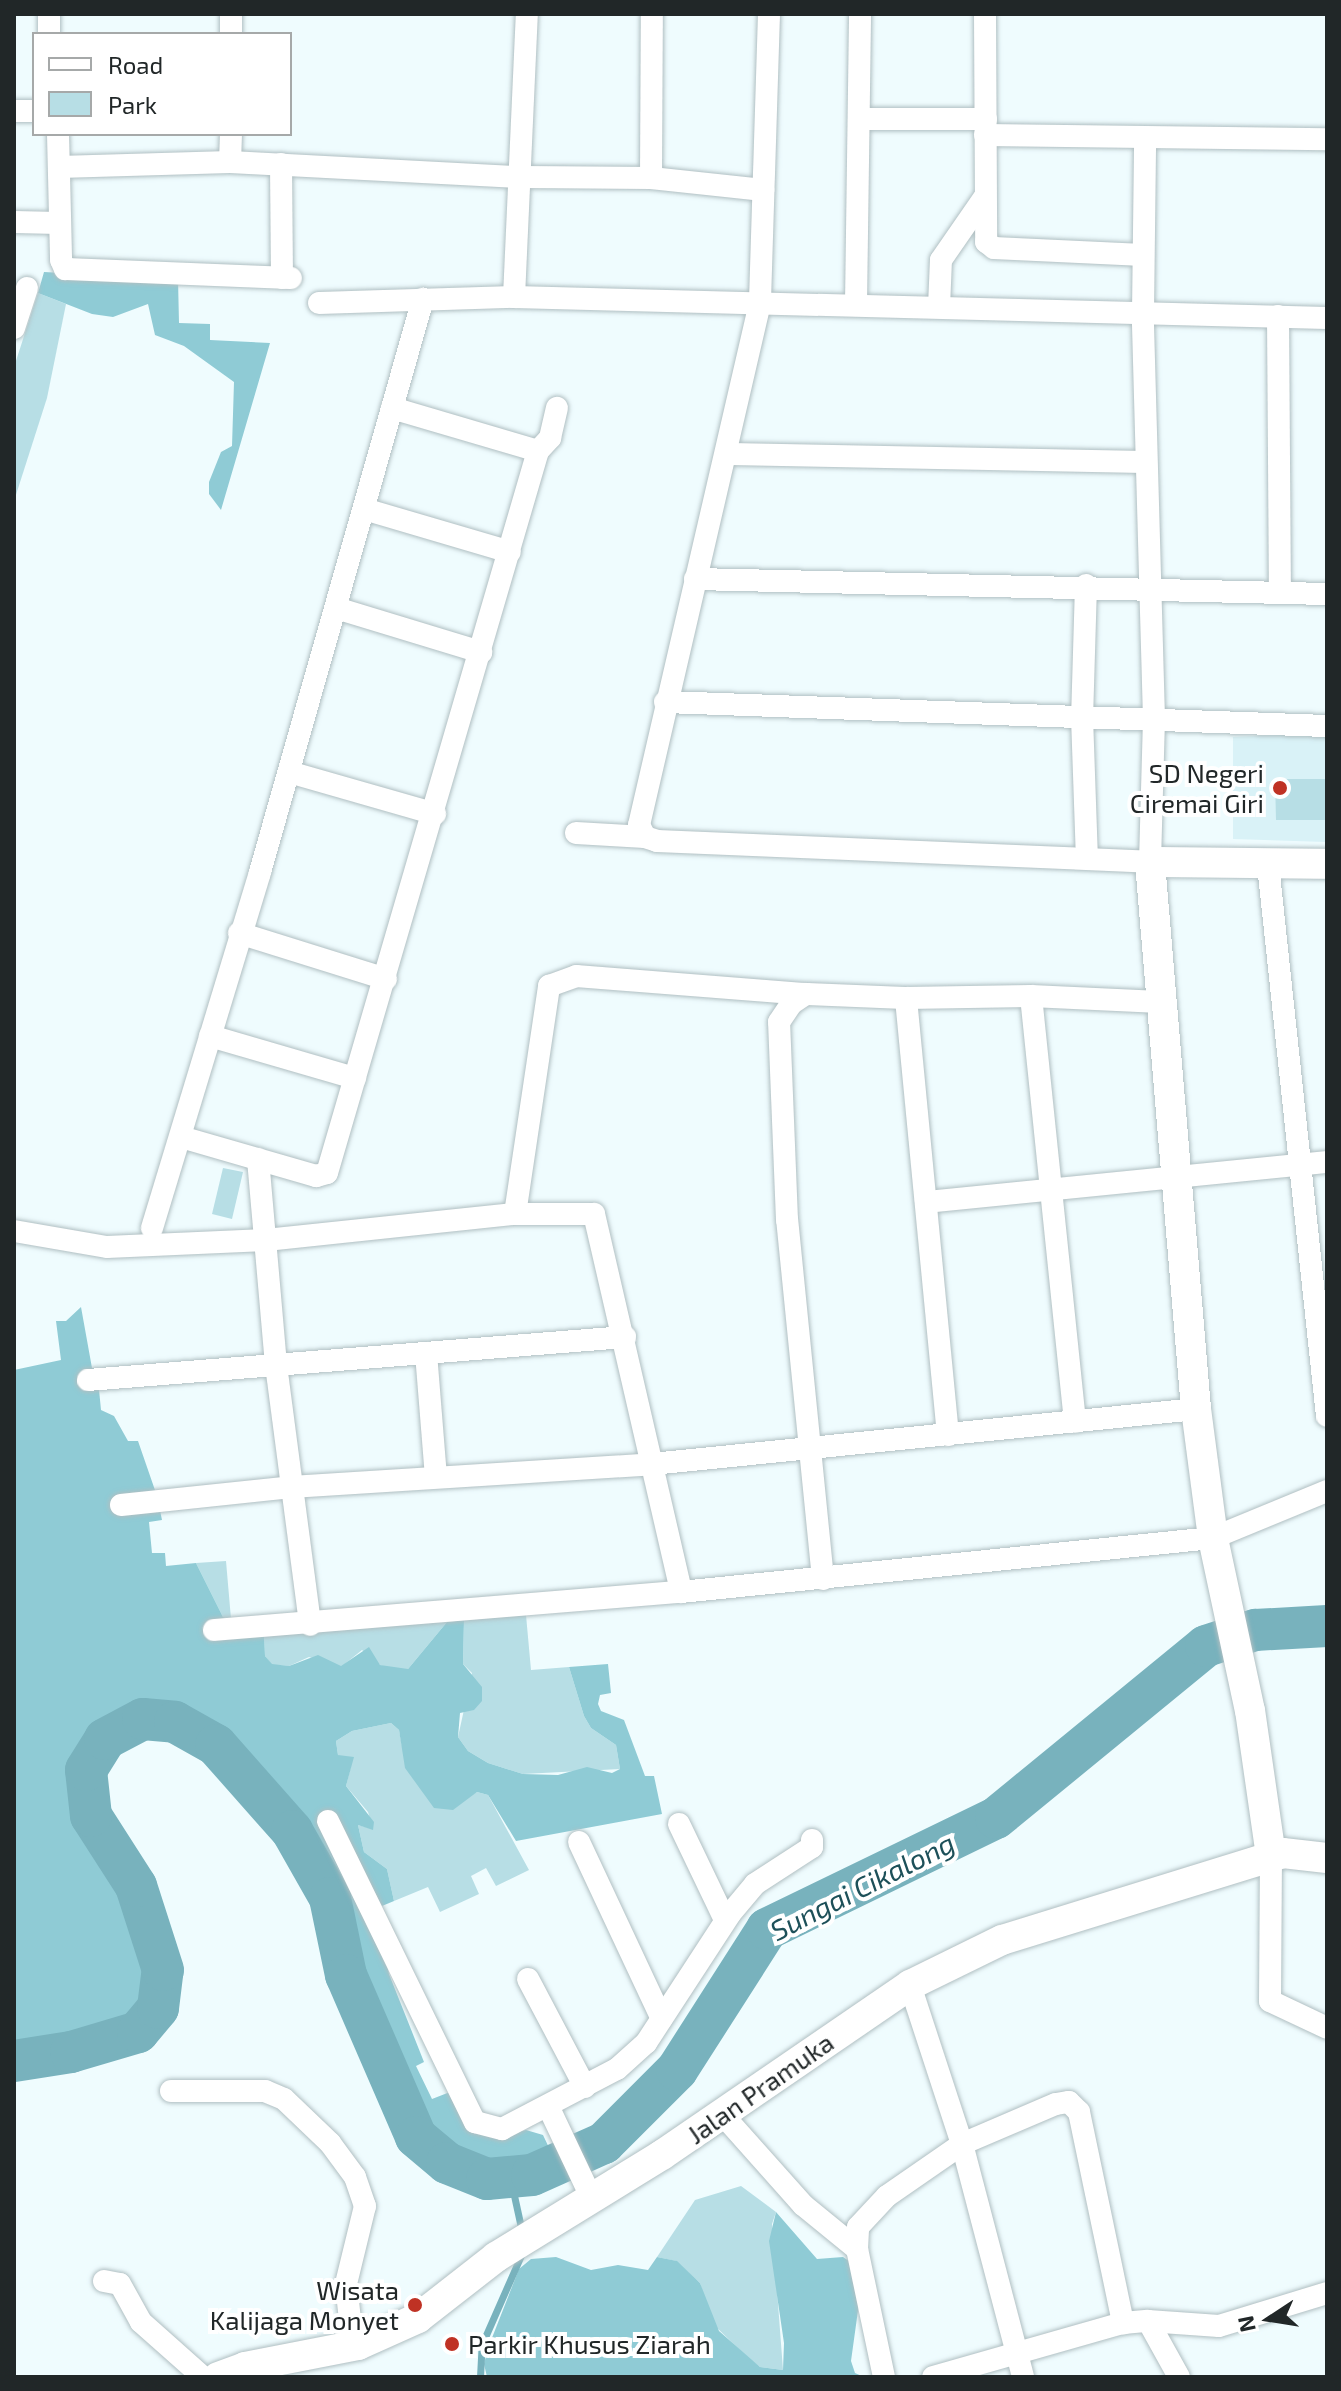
<!DOCTYPE html>
<style>
body{margin:0}
#map{position:relative;width:1341px;height:2391px;overflow:hidden;background:#effcfe;font-family:"Exo 2",sans-serif}
div>[style]{position:absolute}
[style*='--x']{left:calc(var(--x)*1px);top:calc(var(--y)*1px);width:calc(var(--w)*1px);rotate:calc(var(--a)*1deg)}
.built>*{inset:0;background:#d9f2f7}
.green>*{inset:0;background:#b7dee5}
.forest>*{inset:0;background:#8fcbd5}
.stream>*{height:7px;margin:-3.5px;padding:0 3.5px;transform-origin:3.5px;border-radius:3.5px;background:#78b2bd}
.river>*{height:42px;margin:-21px;padding:0 21px;transform-origin:21px;border-radius:21px;background:#78b2bd}
.roads{filter:drop-shadow(0 0 2px #b0bfc2) drop-shadow(0 0 2px #b0bfc2)}
.street>*{height:22px;margin:-11px;padding:0 11px;transform-origin:11px;border-radius:11px;background:#fff}
.secondary>*{height:30px;margin:-15px;padding:0 15px;transform-origin:15px;border-radius:15px;background:#fff}
.dots>*{width:22px;height:22px;translate:-50% -50%;box-sizing:border-box;border:4px solid #fff;border-radius:50%}
span{translate:-50% -50%;white-space:nowrap;text-align:center;line-height:1.15;-webkit-text-stroke:8px #fff;paint-order:stroke}
.poi-label{font-size:26px;color:#212728}
.right{translate:-100% -50%;text-align:right}
.left{translate:0 -50%;text-align:left}
.street-label{font-size:26px;color:#212728}
.water-label{font-size:28px;color:#1d5059;font-style:italic}
.frame{position:absolute;inset:0;border:16px solid #212728;pointer-events:none}
.legend{position:absolute;left:32px;top:32px;width:260px;height:104px;box-sizing:border-box;background:#fff;border:2px solid #a6a9a9;margin:0;padding:10px 14px;list-style:none;font-size:24px;color:#212728}
.legend li{display:flex;align-items:center;gap:16px;height:40px}
.legend b{width:40px;border:2px solid #a6a9a9}
.north{position:absolute;left:1229px;top:2279px;width:80px;height:80px;-webkit-text-stroke:6px #fff;paint-order:stroke;rotate:258deg;font-size:22px;font-weight:700;line-height:32px;text-align:center;color:#212728}
.north::after{content:'';display:block;margin:auto;width:28px;height:36px;background:#212728;clip-path:polygon(50% 0,100% 100%,50% 72%,0 100%)}
</style>
<div id="map">
<div class="built">
<i style="clip-path:polygon(1327px 733px,1327px 842px,1233px 839px,1233px 737px)"></i>
</div>
<div class="green">
<i style="clip-path:polygon(38px 293px,66px 304px,47px 398px,14px 501px,14px 367px)"></i>
<i style="clip-path:polygon(1275px 779px,1327px 779px,1327px 820px,1276px 820px)"></i>
<i style="clip-path:polygon(223px 1168px,243px 1172px,232px 1219px,212px 1214px)"></i>
<i style="clip-path:polygon(226px 1561px,231px 1619px,223px 1617px,196px 1563px)"></i>
<i style="clip-path:polygon(526px 1615px,531px 1670px,569px 1667px,584px 1716px,591px 1728px,616px 1745px,620px 1769px,523px 1774px,488px 1763px,468px 1751px,458px 1737px,472px 1673px,463px 1664px,464px 1620px)"></i>
<i style="clip-path:polygon(447px 1622px,408px 1669px,396px 1671px,380px 1665px,362px 1650px,341px 1667px,309px 1657px,289px 1666px,272px 1665px,265px 1656px,264px 1631px)"></i>
<i style="clip-path:polygon(391px 1723px,399px 1730px,402px 1746px,463px 1799px,477px 1792px,488px 1795px,529px 1870px,496px 1886px,486px 1868px,471px 1876px,479px 1894px,440px 1912px,428px 1887px,394px 1901px,387px 1869px,364px 1852px,358px 1825px,373px 1829px,368px 1812px,346px 1786px,351px 1766px,338px 1755px,336px 1741px,352px 1731px)"></i>
<i style="clip-path:polygon(741px 2186px,776px 2212px,772px 2224px,783px 2370px,760px 2367px,747px 2357px,712px 2323px,700px 2283px,676px 2261px,657px 2257px,695px 2200px)"></i>
</div>
<div class="forest">
<i style="clip-path:polygon(44px 272px,178px 279px,179px 323px,210px 324px,210px 340px,270px 343px,221px 510px,209px 494px,209px 482px,221px 452px,232px 446px,234px 382px,184px 346px,155px 335px,148px 304px,113px 317px,92px 314px,38px 293px)"></i>
<i style="clip-path:polygon(81px 1307px,92px 1368px,97px 1369px,101px 1410px,114px 1416px,128px 1441px,138px 1441px,157px 1496px,162px 1520px,149px 1522px,152px 1553px,165px 1553px,166px 1566px,196px 1563px,223px 1617px,264px 1631px,265px 1656px,272px 1664px,289px 1666px,318px 1655px,341px 1666px,369px 1647px,380px 1665px,408px 1669px,447px 1622px,464px 1620px,463px 1664px,482px 1687px,482px 1701px,474px 1710px,460px 1713px,458px 1737px,468px 1751px,488px 1763px,523px 1774px,558px 1775px,587px 1767px,612px 1773px,620px 1769px,616px 1745px,591px 1728px,584px 1716px,569px 1667px,608px 1664px,611px 1693px,600px 1695px,598px 1704px,601px 1711px,624px 1720px,645px 1776px,654px 1776px,662px 1814px,516px 1841px,488px 1795px,477px 1792px,453px 1810px,434px 1808px,405px 1768px,399px 1730px,391px 1723px,352px 1731px,336px 1741px,338px 1755px,354px 1757px,346px 1786px,374px 1822px,373px 1830px,358px 1825px,364px 1852px,387px 1869px,394px 1901px,382px 1906px,338px 1823px,323px 1812px,317px 1823px,383px 1944px,389px 1974px,424px 2062px,416px 2066px,432px 2099px,450px 2092px,466px 2127px,501px 2136px,526px 2130px,543px 2135px,552px 2154px,489px 2165px,454px 2151px,428px 2128px,360px 1971px,343px 1894px,304px 1823px,225px 1734px,179px 1708px,140px 1705px,95px 1728px,72px 1766px,78px 1821px,124px 1892px,148px 1971px,145px 2002px,130px 2020px,14px 2047px,14px 1370px,61px 1360px,56px 1321px,66px 1321px)"></i>
<i style="clip-path:polygon(776px 2212px,817px 2259px,843px 2257px,856px 2266px,860px 2296px,851px 2361px,855px 2373px,864px 2377px,487px 2377px,484px 2364px,488px 2348px,519px 2269px,531px 2259px,556px 2257px,591px 2270px,618px 2265px,648px 2270px,657px 2257px,677px 2261px,700px 2283px,719px 2331px,760px 2367px,783px 2370px,784px 2343px,769px 2241px)"></i>
</div>
<div class="stream">
<i style="--x:510;--y:2177;--w:56;--a:77.7"></i>
<i style="--x:480;--y:2377;--w:33;--a:-87"></i>
<i style="--x:482;--y:2344;--w:99;--a:-66.3"></i>
</div>
<div class="river">
<i style="--x:14;--y:2061;--w:58;--a:-9"></i>
<i style="--x:71;--y:2052;--w:70;--a:-16.6"></i>
<i style="--x:138;--y:2032;--w:31;--a:-50"></i>
<i style="--x:158;--y:2008;--w:38;--a:-83"></i>
<i style="--x:163;--y:1970;--w:88;--a:-107.8"></i>
<i style="--x:136;--y:1886;--w:83;--a:-122.7"></i>
<i style="--x:91;--y:1816;--w:46;--a:-96.2"></i>
<i style="--x:86;--y:1770;--w:36;--a:-58"></i>
<i style="--x:105;--y:1739;--w:43;--a:-27.8"></i>
<i style="--x:143;--y:1719;--w:32;--a:5"></i>
<i style="--x:175;--y:1722;--w:47;--a:29.3"></i>
<i style="--x:216;--y:1745;--w:115;--a:48.5"></i>
<i style="--x:292;--y:1831;--w:77;--a:60.4"></i>
<i style="--x:330;--y:1898;--w:79;--a:78.3"></i>
<i style="--x:346;--y:1975;--w:176;--a:66.6"></i>
<i style="--x:416;--y:2137;--w:40;--a:40"></i>
<i style="--x:447;--y:2163;--w:43;--a:21.8"></i>
<i style="--x:487;--y:2179;--w:45;--a:-5.1"></i>
<i style="--x:532;--y:2175;--w:79;--a:-24"></i>
<i style="--x:604;--y:2143;--w:103;--a:-45"></i>
<i style="--x:677;--y:2070;--w:167;--a:-57.4"></i>
<i style="--x:767;--y:1929;--w:254;--a:-25.9"></i>
<i style="--x:996;--y:1818;--w:271;--a:-39.3"></i>
<i style="--x:1206;--y:1646;--w:52;--a:-18.1"></i>
<i style="--x:1255;--y:1630;--w:72;--a:-3.2"></i>
</div>
<div class="roads">
<div class="street">
<i style="--x:231;--y:14;--w:20;--a:90"></i>
<i style="--x:769;--y:14;--w:289;--a:91.8"></i>
<i style="--x:760;--y:303;--w:536;--a:103.05"></i>
<i style="--x:639;--y:825;--w:13;--a:63"></i>
<i style="--x:645;--y:837;--w:13;--a:18"></i>
<i style="--x:657;--y:841;--w:493;--a:2.4"></i>
<i style="--x:1150;--y:862;--w:143;--a:-88.4"></i>
<i style="--x:1154;--y:719;--w:406;--a:-91.6"></i>
<i style="--x:1143;--y:313;--w:173;--a:-89.3"></i>
<i style="--x:985;--y:14;--w:228;--a:89.7"></i>
<i style="--x:986;--y:242;--w:10;--a:37"></i>
<i style="--x:994;--y:248;--w:149;--a:2.7"></i>
<i style="--x:49;--y:34;--w:20;--a:-90"></i>
<i style="--x:14;--y:111;--w:20;--a:0"></i>
<i style="--x:860;--y:119;--w:126;--a:0"></i>
<i style="--x:58;--y:134;--w:126;--a:88.6"></i>
<i style="--x:61;--y:260;--w:10;--a:66"></i>
<i style="--x:65;--y:269;--w:226;--a:2.3"></i>
<i style="--x:985;--y:135;--w:342;--a:0.7"></i>
<i style="--x:230;--y:162;--w:28;--a:-88"></i>
<i style="--x:281;--y:164;--w:114;--a:89.5"></i>
<i style="--x:59;--y:167;--w:171;--a:-1.7"></i>
<i style="--x:230;--y:162;--w:289;--a:3"></i>
<i style="--x:519;--y:177;--w:132;--a:0.4"></i>
<i style="--x:651;--y:178;--w:113;--a:6.1"></i>
<i style="--x:651;--y:178;--w:164;--a:-89.7"></i>
<i style="--x:14;--y:222;--w:45;--a:1.3"></i>
<i style="--x:514;--y:297;--w:283;--a:-87.4"></i>
<i style="--x:319;--y:303;--w:195;--a:-1.8"></i>
<i style="--x:514;--y:297;--w:813;--a:1.48"></i>
<i style="--x:856;--y:304;--w:290;--a:-89.2"></i>
<i style="--x:939;--y:307;--w:47;--a:-87.6"></i>
<i style="--x:941;--y:260;--w:75;--a:-55.3"></i>
<i style="--x:1278;--y:316;--w:276;--a:89.6"></i>
<i style="--x:14;--y:328;--w:42;--a:-72"></i>
<i style="--x:392;--y:408;--w:152;--a:16.4"></i>
<i style="--x:728;--y:454;--w:418;--a:1.1"></i>
<i style="--x:364;--y:509;--w:152;--a:16.4"></i>
<i style="--x:695;--y:579;--w:632;--a:1.36"></i>
<i style="--x:1086;--y:585;--w:132;--a:91.7"></i>
<i style="--x:1082;--y:717;--w:140;--a:88"></i>
<i style="--x:336;--y:608;--w:152;--a:16.9"></i>
<i style="--x:665;--y:702;--w:662;--a:2.08"></i>
<i style="--x:289;--y:772;--w:152;--a:16"></i>
<i style="--x:576;--y:833;--w:69;--a:3.3"></i>
<i style="--x:1268;--y:865;--w:554;--a:83.89"></i>
<i style="--x:239;--y:933;--w:154;--a:17.4"></i>
<i style="--x:1031;--y:996;--w:428;--a:84.1"></i>
<i style="--x:210;--y:1036;--w:151;--a:16.2"></i>
<i style="--x:181;--y:1137;--w:141;--a:16.1"></i>
<i style="--x:316;--y:1176;--w:11;--a:-15"></i>
<i style="--x:327;--y:1173;--w:752;--a:-73.71"></i>
<i style="--x:538;--y:451;--w:18;--a:-47"></i>
<i style="--x:550;--y:438;--w:31;--a:-77"></i>
<i style="--x:258;--y:1159;--w:207;--a:85"></i>
<i style="--x:276;--y:1365;--w:262;--a:82.5"></i>
<i style="--x:926;--y:1202;--w:403;--a:-5.7"></i>
<i style="--x:515;--y:1214;--w:231;--a:-81.5"></i>
<i style="--x:549;--y:986;--w:29;--a:-20"></i>
<i style="--x:576;--y:976;--w:231;--a:4.5"></i>
<i style="--x:152;--y:1228;--w:372;--a:-73.1"></i>
<i style="--x:260;--y:872;--w:596;--a:-74.12"></i>
<i style="--x:14;--y:1231;--w:94;--a:9.8"></i>
<i style="--x:107;--y:1247;--w:159;--a:-2.5"></i>
<i style="--x:266;--y:1240;--w:250;--a:-6"></i>
<i style="--x:515;--y:1214;--w:79;--a:0"></i>
<i style="--x:594;--y:1214;--w:388;--a:77"></i>
<i style="--x:426;--y:1353;--w:124;--a:85.4"></i>
<i style="--x:88;--y:1380;--w:539;--a:-4.58"></i>
<i style="--x:948;--y:1435;--w:439;--a:-95.5"></i>
<i style="--x:906;--y:998;--w:125;--a:-0.9"></i>
<i style="--x:1031;--y:996;--w:129;--a:2.7"></i>
<i style="--x:121;--y:1505;--w:171;--a:-6"></i>
<i style="--x:291;--y:1487;--w:362;--a:-3.6"></i>
<i style="--x:652;--y:1464;--w:547;--a:-5.77"></i>
<i style="--x:823;--y:1579;--w:361;--a:-95.7"></i>
<i style="--x:787;--y:1220;--w:198;--a:-92.3"></i>
<i style="--x:779;--y:1022;--w:22;--a:-56"></i>
<i style="--x:791;--y:1004;--w:18;--a:-34"></i>
<i style="--x:806;--y:994;--w:100;--a:2.3"></i>
<i style="--x:214;--y:1630;--w:469;--a:-4.7"></i>
<i style="--x:681;--y:1592;--w:535;--a:-5.8"></i>
<i style="--x:1213;--y:1538;--w:123;--a:-22.4"></i>
<i style="--x:328;--y:1821;--w:335;--a:64"></i>
<i style="--x:475;--y:2122;--w:28;--a:15"></i>
<i style="--x:502;--y:2129;--w:130;--a:-27.6"></i>
<i style="--x:617;--y:2069;--w:39;--a:-42"></i>
<i style="--x:646;--y:2043;--w:154;--a:-56.9"></i>
<i style="--x:730;--y:1914;--w:39;--a:-50"></i>
<i style="--x:755;--y:1884;--w:68;--a:-33"></i>
<i style="--x:812;--y:1847;--w:7;--a:-90"></i>
<i style="--x:679;--y:1824;--w:106;--a:64.4"></i>
<i style="--x:579;--y:1842;--w:195;--a:64.9"></i>
<i style="--x:1271;--y:1856;--w:145;--a:90.4"></i>
<i style="--x:1270;--y:2001;--w:63;--a:25.3"></i>
<i style="--x:528;--y:1979;--w:122;--a:62.2"></i>
<i style="--x:910;--y:1985;--w:167;--a:71.9"></i>
<i style="--x:962;--y:2144;--w:241;--a:75.3"></i>
<i style="--x:171;--y:2091;--w:94;--a:0"></i>
<i style="--x:265;--y:2091;--w:21;--a:23"></i>
<i style="--x:284;--y:2099;--w:64;--a:43.7"></i>
<i style="--x:330;--y:2143;--w:42;--a:53.7"></i>
<i style="--x:355;--y:2177;--w:31;--a:71"></i>
<i style="--x:365;--y:2206;--w:80;--a:103.7"></i>
<i style="--x:346;--y:2284;--w:62;--a:83.6"></i>
<i style="--x:548;--y:2106;--w:103;--a:64.7"></i>
<i style="--x:722;--y:2114;--w:122;--a:48.3"></i>
<i style="--x:803;--y:2205;--w:70;--a:39.2"></i>
<i style="--x:104;--y:2281;--w:16;--a:11"></i>
<i style="--x:120;--y:2284;--w:43;--a:61.1"></i>
<i style="--x:141;--y:2322;--w:83;--a:41.6"></i>
<i style="--x:1148;--y:2321;--w:71;--a:4"></i>
<i style="--x:1219;--y:2326;--w:113;--a:-17"></i>
<i style="--x:884;--y:2377;--w:131;--a:-101.9"></i>
<i style="--x:857;--y:2249;--w:22;--a:-87"></i>
<i style="--x:858;--y:2227;--w:42;--a:-46.9"></i>
<i style="--x:887;--y:2196;--w:91;--a:-34.7"></i>
<i style="--x:962;--y:2144;--w:102;--a:-23.1"></i>
<i style="--x:1056;--y:2104;--w:13;--a:-9"></i>
<i style="--x:1069;--y:2102;--w:14;--a:45"></i>
<i style="--x:1079;--y:2112;--w:216;--a:78.2"></i>
<i style="--x:933;--y:2377;--w:198;--a:-15.9"></i>
<i style="--x:1123;--y:2323;--w:25;--a:-5"></i>
<i style="--x:1148;--y:2321;--w:64;--a:61"></i>
</div>
<div class="secondary">
<i style="--x:1271;--y:1856;--w:147;--a:-98.2"></i>
<i style="--x:1250;--y:1711;--w:177;--a:-102.1"></i>
<i style="--x:1213;--y:1538;--w:130;--a:-97.5"></i>
<i style="--x:1196;--y:1409;--w:549;--a:-94.81"></i>
<i style="--x:1150;--y:862;--w:177;--a:0.6"></i>
<i style="--x:218;--y:2377;--w:29;--a:-20"></i>
<i style="--x:245;--y:2367;--w:115;--a:-11"></i>
<i style="--x:358;--y:2345;--w:66;--a:-24.2"></i>
<i style="--x:418;--y:2318;--w:99;--a:-38"></i>
<i style="--x:496;--y:2257;--w:195;--a:-31.6"></i>
<i style="--x:662;--y:2155;--w:301;--a:-34.4"></i>
<i style="--x:910;--y:1985;--w:102;--a:-26.1"></i>
<i style="--x:1002;--y:1940;--w:294;--a:-17.2"></i>
<i style="--x:1283;--y:1853;--w:44;--a:6.5"></i>
</div>
</div>
<div class="dots">
<i style="left:1280px;top:788px;background:#bf3224"></i>
<i style="left:415px;top:2305px;background:#bf3224"></i>
<i style="left:452px;top:2344px;background:#bf3224"></i>
</div>
<div class="poi-label">
<span class="right" style="left:1264px;top:788px">SD Negeri<br>Ciremai Giri</span>
<span class="right" style="left:399px;top:2305px">Wisata<br>Kalijaga Monyet</span>
<span class="left" style="left:468px;top:2344px">Parkir Khusus Ziarah</span>
</div>
<div class="street-label">
<span style="left:760px;top:2088px;rotate:-35deg">Jalan Pramuka</span>
</div>
<div class="water-label">
<span style="left:862px;top:1886px;rotate:-27deg">Sungai Cikalong</span>
</div>
<div class="frame"></div>
<ul class="legend">
<li><b style="height:10px;background:#fff"></b>Road</li>
<li><b style="height:22px;background:#b7dee5"></b>Park</li>
</ul>
<div class="north">N</div>
</div>
